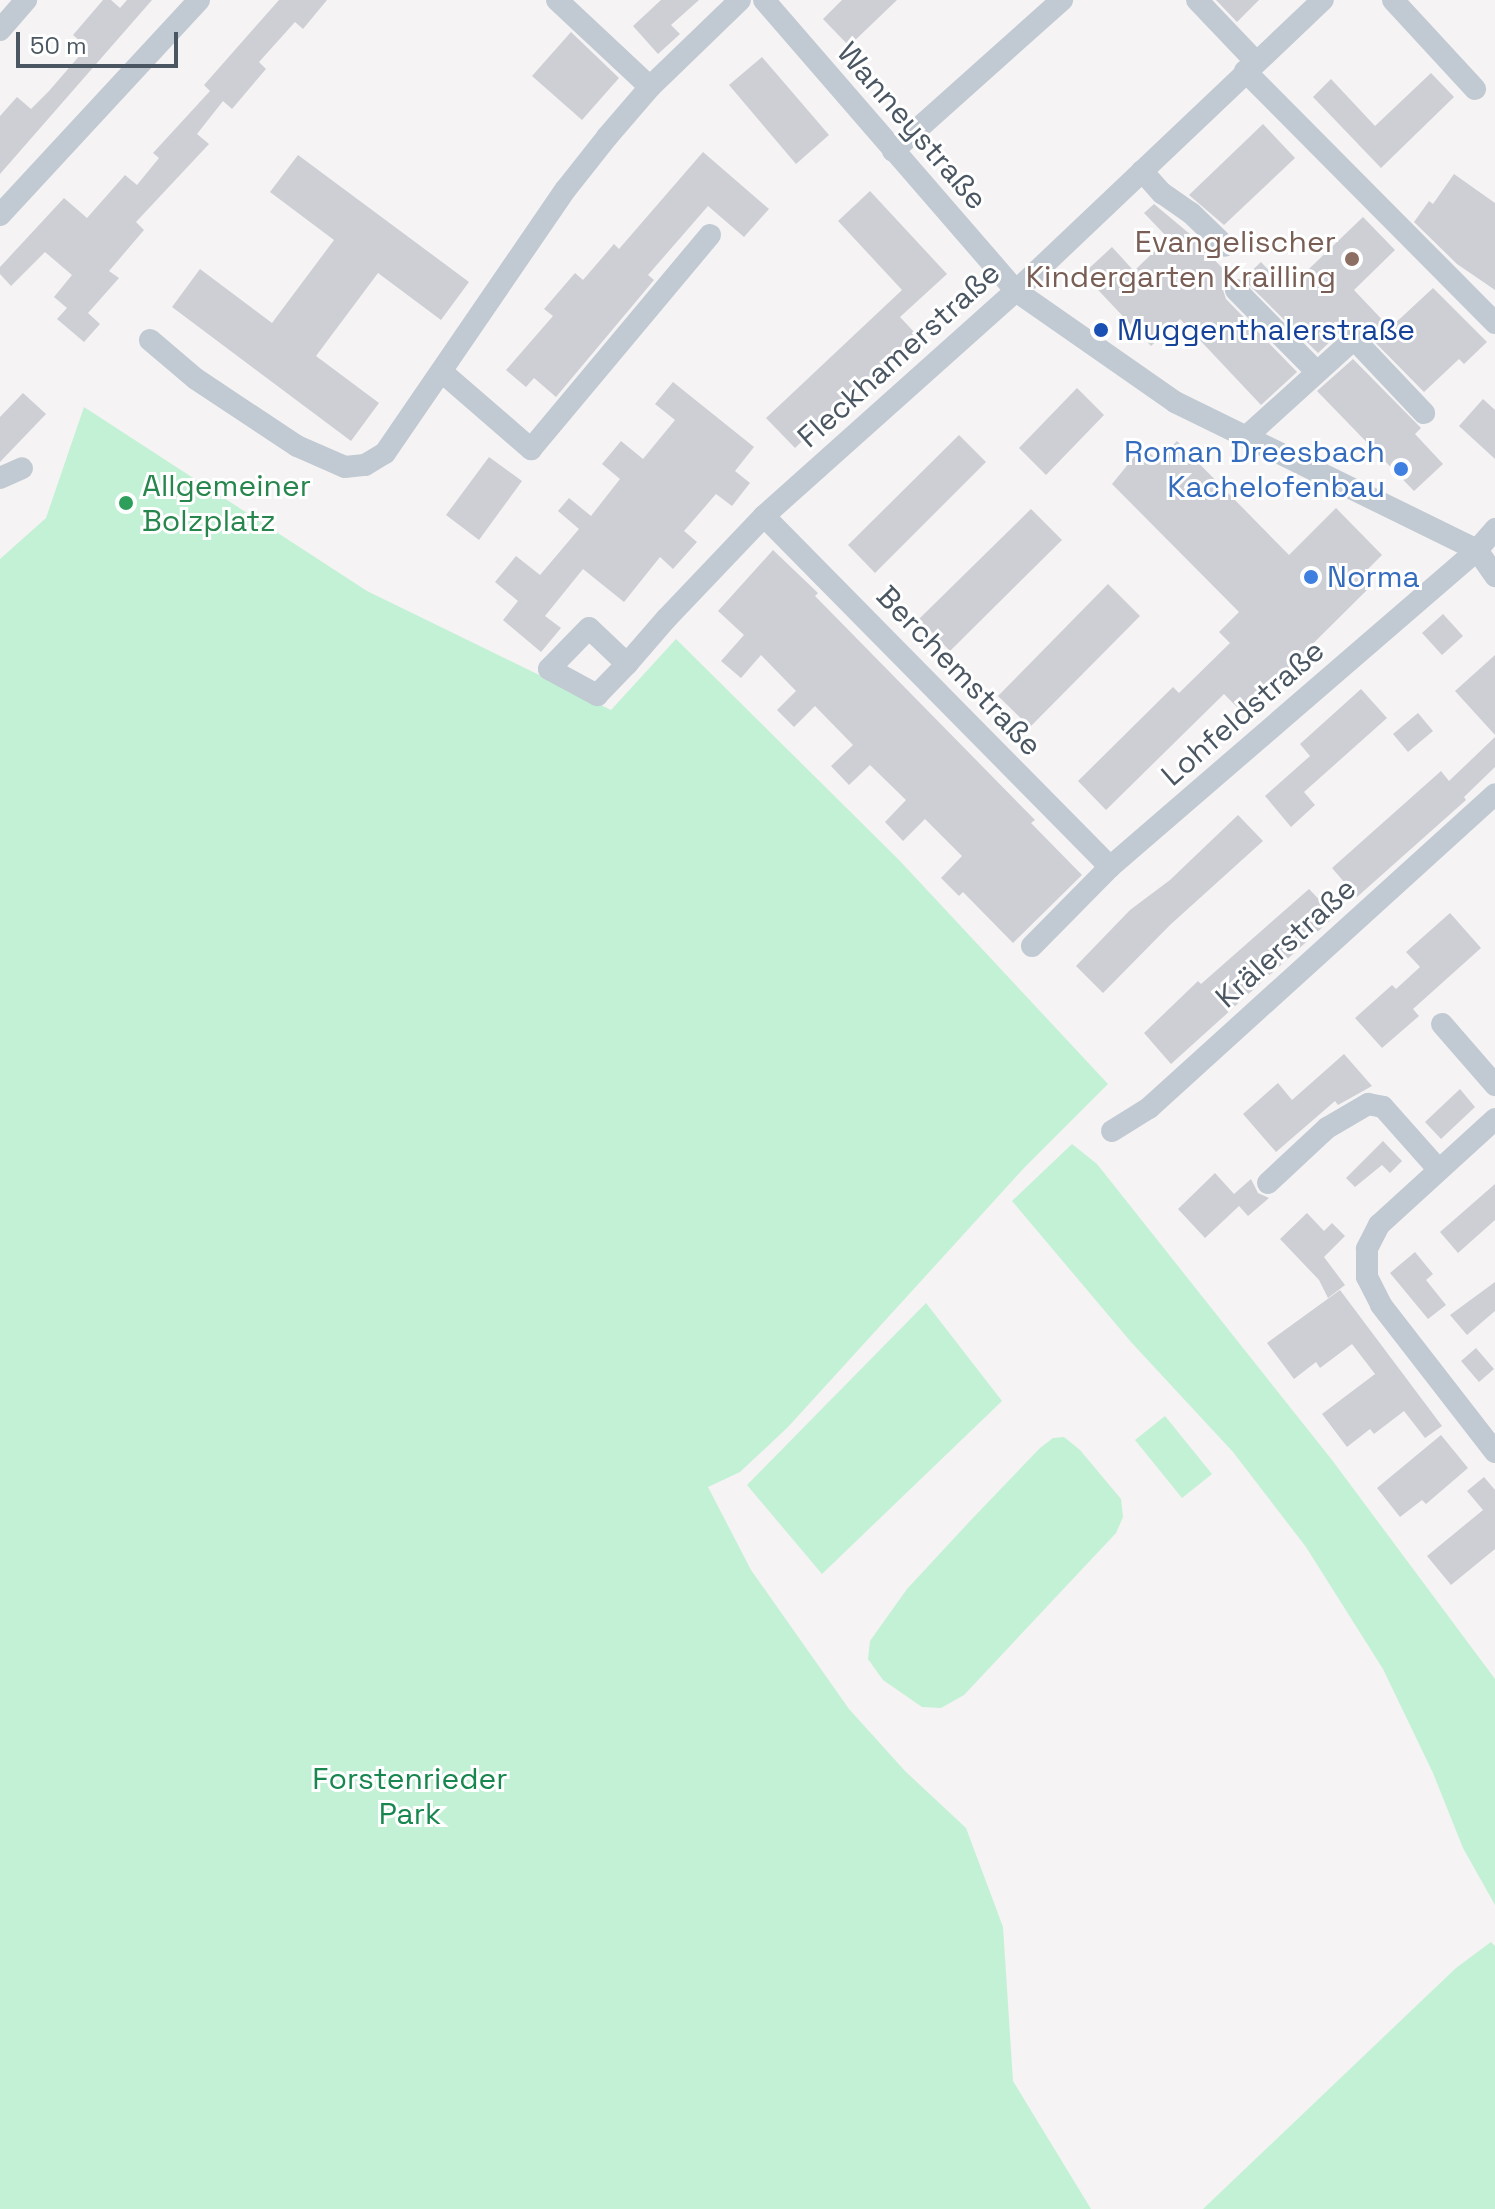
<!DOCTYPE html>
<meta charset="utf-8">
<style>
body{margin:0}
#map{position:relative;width:1495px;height:2209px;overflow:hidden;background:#f5f3f3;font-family:"Space Grotesk",sans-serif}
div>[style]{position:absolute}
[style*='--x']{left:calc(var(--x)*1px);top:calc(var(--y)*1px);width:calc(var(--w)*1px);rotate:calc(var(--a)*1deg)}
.green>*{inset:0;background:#c3f1d5}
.building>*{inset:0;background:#cdcfd5}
.minor>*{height:22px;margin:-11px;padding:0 11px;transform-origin:11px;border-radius:11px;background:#c1cad2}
.dots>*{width:22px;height:22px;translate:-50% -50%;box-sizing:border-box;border:4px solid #fff;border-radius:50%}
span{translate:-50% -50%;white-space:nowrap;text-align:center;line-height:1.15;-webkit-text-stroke:6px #fff;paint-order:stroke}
.street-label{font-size:30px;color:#4a5661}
.education-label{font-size:30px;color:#785e54}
.right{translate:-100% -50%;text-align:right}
.transit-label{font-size:30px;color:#164399}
.left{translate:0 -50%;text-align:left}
.shop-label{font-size:30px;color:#366cbe}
.leisure-label{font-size:30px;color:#27864d}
.park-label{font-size:30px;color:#17864f}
.scale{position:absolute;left:16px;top:32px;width:162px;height:36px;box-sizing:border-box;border:4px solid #4a5661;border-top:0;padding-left:10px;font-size:24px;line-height:28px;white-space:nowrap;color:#4a5661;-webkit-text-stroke:6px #fff;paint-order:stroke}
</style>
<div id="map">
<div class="green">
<i style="clip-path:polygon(84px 407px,367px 591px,611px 710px,676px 639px,899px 860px,1108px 1084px,1024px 1168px,788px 1427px,740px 1472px,708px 1487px,751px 1570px,849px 1709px,905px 1771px,966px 1828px,1003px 1927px,1013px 2081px,1091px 2209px,0 2209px,0 559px,46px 518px)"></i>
<i style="clip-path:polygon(1072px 1144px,1097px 1164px,1332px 1460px,1495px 1679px,1495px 1905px,1463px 1848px,1433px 1773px,1383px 1669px,1306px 1547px,1233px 1452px,1131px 1342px,1012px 1201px)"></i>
<i style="clip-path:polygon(926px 1303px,1002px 1401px,822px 1574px,747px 1485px)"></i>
<i style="clip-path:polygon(1165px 1416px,1212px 1474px,1182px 1498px,1135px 1440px)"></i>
<i style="clip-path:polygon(1064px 1437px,1080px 1450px,1121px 1499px,1123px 1517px,1116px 1533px,964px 1695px,941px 1708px,922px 1707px,883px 1680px,868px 1659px,870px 1641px,907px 1589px,971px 1520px,1040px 1448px,1053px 1438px)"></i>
<i style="clip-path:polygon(1491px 1942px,1495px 1946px,1495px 2209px,1203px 2209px,1456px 1968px)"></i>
</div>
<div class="building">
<i style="clip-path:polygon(103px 0,111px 0,120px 8px,127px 0,152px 0,0 174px,0 116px,17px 97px,31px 109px,49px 91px,87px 47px,73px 35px)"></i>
<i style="clip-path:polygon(279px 0,327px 0,303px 29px,295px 22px,259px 62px,266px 69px,232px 109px,223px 101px,197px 134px,209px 144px,136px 222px,144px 230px,109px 271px,119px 278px,88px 313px,100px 324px,84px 342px,57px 319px,67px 308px,54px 297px,72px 275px,45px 252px,11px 286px,0 274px,0 267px,64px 198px,87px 218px,125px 175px,137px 185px,159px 158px,153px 153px,210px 91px,204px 85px)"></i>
<i style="clip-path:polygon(661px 0,699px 0,671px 25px,680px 34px,658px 54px,633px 26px)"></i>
<i style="clip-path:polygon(842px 0,897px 0,849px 46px,823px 19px)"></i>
<i style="clip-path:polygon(1216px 0,1259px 0,1237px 22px)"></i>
<i style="clip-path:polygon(571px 32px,619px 78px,582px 120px,532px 76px)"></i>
<i style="clip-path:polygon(762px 57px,829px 135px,796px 164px,729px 85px)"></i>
<i style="clip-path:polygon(1431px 73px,1454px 97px,1381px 168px,1313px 97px,1331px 79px,1375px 126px)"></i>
<i style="clip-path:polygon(1263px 124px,1295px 158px,1224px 225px,1189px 195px)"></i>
<i style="clip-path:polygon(703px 152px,769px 209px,744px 237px,708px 206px,648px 275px,654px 280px,556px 397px,534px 378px,526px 387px,506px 370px,553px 316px,544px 309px,575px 273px,583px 280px,614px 244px,619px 249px)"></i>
<i style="clip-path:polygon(298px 155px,469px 282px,441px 320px,378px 273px,316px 356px,379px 403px,351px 441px,172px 307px,200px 269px,272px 323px,334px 240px,270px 192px)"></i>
<i style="clip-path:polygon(1454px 174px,1495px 203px,1495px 290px,1457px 264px,1414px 222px,1429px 201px,1433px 204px)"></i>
<i style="clip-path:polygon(870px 191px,947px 274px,900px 317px,915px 333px,795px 448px,766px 418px,902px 290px,838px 221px)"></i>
<i style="clip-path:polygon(1154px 204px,1203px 245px,1201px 246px,1231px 277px,1222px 287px,1226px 299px,1297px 372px,1261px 405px,1180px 319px,1151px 346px,1083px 274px,1112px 247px,1134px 271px,1168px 238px,1144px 213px)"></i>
<i style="clip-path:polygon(1363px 217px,1395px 250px,1354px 290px,1390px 328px,1433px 288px,1487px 342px,1464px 364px,1459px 359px,1424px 392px,1359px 326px,1345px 328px,1318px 353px,1243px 279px,1261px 262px,1287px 290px)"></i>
<i style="clip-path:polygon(1353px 359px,1421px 428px,1415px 434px,1443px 464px,1414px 491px,1317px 391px)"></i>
<i style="clip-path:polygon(673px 382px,754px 447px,735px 471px,750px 483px,732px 506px,716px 494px,684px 531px,697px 542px,673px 569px,660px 557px,624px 602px,583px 569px,545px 616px,561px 628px,541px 652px,503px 620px,518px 601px,495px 582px,516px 556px,540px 575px,579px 529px,558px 511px,569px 498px,591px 516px,620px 479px,602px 464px,621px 441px,643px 459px,675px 420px,655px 404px)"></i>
<i style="clip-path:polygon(1077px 388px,1104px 415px,1046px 475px,1019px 448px)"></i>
<i style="clip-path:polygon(23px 393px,46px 414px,0 462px,0 417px)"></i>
<i style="clip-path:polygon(1483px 399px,1495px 410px,1495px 459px,1459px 426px)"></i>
<i style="clip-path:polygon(959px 435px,986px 462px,875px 573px,848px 545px)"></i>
<i style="clip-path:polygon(1177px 441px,1289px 555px,1336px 508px,1382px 555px,1358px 579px,1368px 589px,1243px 713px,1224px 694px,1106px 810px,1078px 781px,1173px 687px,1179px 693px,1230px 643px,1219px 632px,1239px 612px,1112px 484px,1143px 446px,1158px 461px)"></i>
<i style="clip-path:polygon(489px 457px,522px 481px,479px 540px,446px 515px)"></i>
<i style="clip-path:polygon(1031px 509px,1062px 540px,950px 651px,919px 619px)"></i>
<i style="clip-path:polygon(773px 550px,818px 593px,815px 596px,1035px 820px,1031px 823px,1082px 875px,1013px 943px,963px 892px,959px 896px,941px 878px,962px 856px,925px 819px,903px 841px,885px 822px,906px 800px,870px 765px,849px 785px,831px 766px,853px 745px,815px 706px,794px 727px,777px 710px,796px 691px,761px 655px,741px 678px,721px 661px,744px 635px,718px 611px)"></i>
<i style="clip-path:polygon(1108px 584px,1140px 616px,1030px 727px,998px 696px)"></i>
<i style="clip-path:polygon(1443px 614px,1463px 636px,1442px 655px,1422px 633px)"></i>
<i style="clip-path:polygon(1495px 655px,1495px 735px,1455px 691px)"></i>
<i style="clip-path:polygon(1361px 689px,1387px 718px,1304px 792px,1315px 805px,1291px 827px,1265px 796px,1310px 756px,1300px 744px)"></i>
<i style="clip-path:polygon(1418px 713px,1433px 731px,1408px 752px,1393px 734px)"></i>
<i style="clip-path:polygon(1495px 737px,1495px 767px,1464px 797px,1466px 800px,1357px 897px,1332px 868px,1441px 771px,1449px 781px)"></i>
<i style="clip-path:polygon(1238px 815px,1263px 841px,1170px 925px,1103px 993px,1076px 966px,1130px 910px,1170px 880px)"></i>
<i style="clip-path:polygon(1309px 889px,1335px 916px,1171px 1064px,1144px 1033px,1198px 981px,1201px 984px)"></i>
<i style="clip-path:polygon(1450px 913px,1481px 948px,1413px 1009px,1419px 1016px,1382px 1048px,1355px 1018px,1392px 985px,1396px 989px,1420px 967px,1406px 952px)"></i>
<i style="clip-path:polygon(1344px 1054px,1372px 1086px,1338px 1105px,1335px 1101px,1276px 1152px,1243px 1114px,1278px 1083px,1292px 1100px)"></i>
<i style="clip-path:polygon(1460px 1089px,1475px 1107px,1441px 1139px,1425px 1122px)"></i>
<i style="clip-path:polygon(1383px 1141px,1402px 1161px,1390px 1173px,1382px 1165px,1355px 1187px,1346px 1178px)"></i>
<i style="clip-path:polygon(1215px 1173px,1234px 1194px,1251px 1179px,1258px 1193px,1269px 1198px,1248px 1216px,1239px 1206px,1205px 1238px,1178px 1209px)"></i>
<i style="clip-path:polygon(1495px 1184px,1495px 1220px,1458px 1253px,1440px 1232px)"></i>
<i style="clip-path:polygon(1307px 1213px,1324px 1231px,1332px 1223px,1345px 1236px,1324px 1257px,1345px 1285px,1328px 1298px,1319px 1280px,1280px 1239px)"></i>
<i style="clip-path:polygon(1415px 1252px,1433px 1274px,1426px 1280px,1446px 1305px,1428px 1319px,1390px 1273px)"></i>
<i style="clip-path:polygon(1495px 1282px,1495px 1311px,1467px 1335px,1450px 1315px)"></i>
<i style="clip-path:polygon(1340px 1290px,1442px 1426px,1425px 1438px,1404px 1411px,1374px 1434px,1370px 1429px,1347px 1447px,1322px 1414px,1375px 1374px,1352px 1344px,1320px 1368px,1316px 1362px,1294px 1379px,1267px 1343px)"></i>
<i style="clip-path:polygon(1476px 1348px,1494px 1369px,1479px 1382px,1461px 1361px)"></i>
<i style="clip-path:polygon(1441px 1435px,1468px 1468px,1426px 1504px,1422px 1500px,1400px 1517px,1377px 1488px)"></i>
<i style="clip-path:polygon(1484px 1477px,1495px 1490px,1495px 1549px,1451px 1585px,1427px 1556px,1483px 1510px,1467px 1491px)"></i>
</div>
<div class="minor">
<i style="--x:557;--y:0;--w:127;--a:43.1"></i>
<i style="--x:764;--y:0;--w:385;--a:49.1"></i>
<i style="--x:1016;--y:291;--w:194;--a:34.9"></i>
<i style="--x:1175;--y:402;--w:336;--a:26.1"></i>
<i style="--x:1477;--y:550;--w:32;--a:55"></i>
<i style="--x:1197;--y:0;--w:86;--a:46.4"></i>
<i style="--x:1393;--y:0;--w:121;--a:47.3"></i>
<i style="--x:0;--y:30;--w:40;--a:-49"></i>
<i style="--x:1245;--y:71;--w:355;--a:45.2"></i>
<i style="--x:893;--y:151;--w:227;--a:-41.8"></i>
<i style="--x:1142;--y:171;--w:30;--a:48"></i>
<i style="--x:1162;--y:193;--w:35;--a:35"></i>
<i style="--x:1191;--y:213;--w:47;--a:44.1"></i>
<i style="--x:0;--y:215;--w:293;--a:-47.2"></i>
<i style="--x:1236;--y:290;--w:115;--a:45.4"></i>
<i style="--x:150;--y:340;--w:60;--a:40.3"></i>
<i style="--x:196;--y:379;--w:121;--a:33.6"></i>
<i style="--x:297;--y:446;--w:52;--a:23.6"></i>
<i style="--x:345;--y:467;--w:20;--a:-6"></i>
<i style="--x:365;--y:465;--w:23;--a:-31"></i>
<i style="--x:385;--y:453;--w:320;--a:-55.6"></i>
<i style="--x:566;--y:189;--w:66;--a:-51.7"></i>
<i style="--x:607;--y:137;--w:66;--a:-49.3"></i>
<i style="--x:650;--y:87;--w:125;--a:-44"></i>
<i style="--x:442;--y:372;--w:118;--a:40.9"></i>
<i style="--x:531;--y:449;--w:279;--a:-50.1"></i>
<i style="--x:1246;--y:437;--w:146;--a:-42.2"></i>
<i style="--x:1354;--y:339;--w:102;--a:46.6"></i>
<i style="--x:0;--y:478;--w:24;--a:-24"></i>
<i style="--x:764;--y:516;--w:493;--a:45.4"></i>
<i style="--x:627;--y:664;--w:52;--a:-136.5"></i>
<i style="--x:589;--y:628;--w:57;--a:134.3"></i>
<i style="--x:549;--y:669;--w:55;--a:28.4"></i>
<i style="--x:597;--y:695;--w:43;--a:-45.9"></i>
<i style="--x:627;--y:664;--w:60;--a:-49.1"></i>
<i style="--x:666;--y:619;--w:142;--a:-46.4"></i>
<i style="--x:764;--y:516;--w:338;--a:-41.8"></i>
<i style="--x:1016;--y:291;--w:423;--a:-43.5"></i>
<i style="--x:1032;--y:946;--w:111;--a:-45.4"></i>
<i style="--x:1110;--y:867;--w:485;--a:-40.8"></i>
<i style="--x:1477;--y:550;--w:28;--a:-49"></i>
<i style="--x:1442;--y:1024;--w:81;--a:49"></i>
<i style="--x:1495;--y:1119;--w:157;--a:137.6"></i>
<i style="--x:1379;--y:1225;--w:27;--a:117"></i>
<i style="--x:1367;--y:1249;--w:28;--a:90"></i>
<i style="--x:1367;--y:1277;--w:31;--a:63"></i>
<i style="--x:1381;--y:1305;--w:186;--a:52.2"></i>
<i style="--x:1112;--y:1131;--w:44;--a:-31.9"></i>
<i style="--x:1149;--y:1108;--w:467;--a:-42.2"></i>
<i style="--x:1268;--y:1183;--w:81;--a:-43"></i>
<i style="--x:1327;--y:1128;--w:48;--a:-30.3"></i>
<i style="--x:1368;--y:1104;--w:15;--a:11"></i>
<i style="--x:1383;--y:1107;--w:84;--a:48.4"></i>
</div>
<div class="dots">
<i style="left:1352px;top:259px;background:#8d6e63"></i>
<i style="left:1101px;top:330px;background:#1a4fb4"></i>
<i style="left:1401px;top:469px;background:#3f7fe0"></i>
<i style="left:126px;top:503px;background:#2e9e5b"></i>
<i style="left:1311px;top:577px;background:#3f7fe0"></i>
</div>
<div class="street-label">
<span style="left:912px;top:126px;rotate:49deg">Wanneystraße</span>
<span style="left:899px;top:355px;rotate:-42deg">Fleckhamerstraße</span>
<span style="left:959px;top:671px;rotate:46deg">Berchemstraße</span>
<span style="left:1243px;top:713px;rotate:-41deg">Lohfeldstraße</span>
<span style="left:1286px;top:943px;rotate:-42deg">Krälerstraße</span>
</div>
<div class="education-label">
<span class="right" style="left:1336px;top:259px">Evangelischer<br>Kindergarten Krailling</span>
</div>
<div class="transit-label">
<span class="left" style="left:1117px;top:330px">Muggenthalerstraße</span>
</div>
<div class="shop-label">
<span class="right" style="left:1385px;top:469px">Roman Dreesbach<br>Kachelofenbau</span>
<span class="left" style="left:1327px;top:577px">Norma</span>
</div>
<div class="leisure-label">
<span class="left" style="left:142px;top:503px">Allgemeiner<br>Bolzplatz</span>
</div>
<div class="park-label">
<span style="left:410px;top:1796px">Forstenrieder<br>Park</span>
</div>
<div class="scale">50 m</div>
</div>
